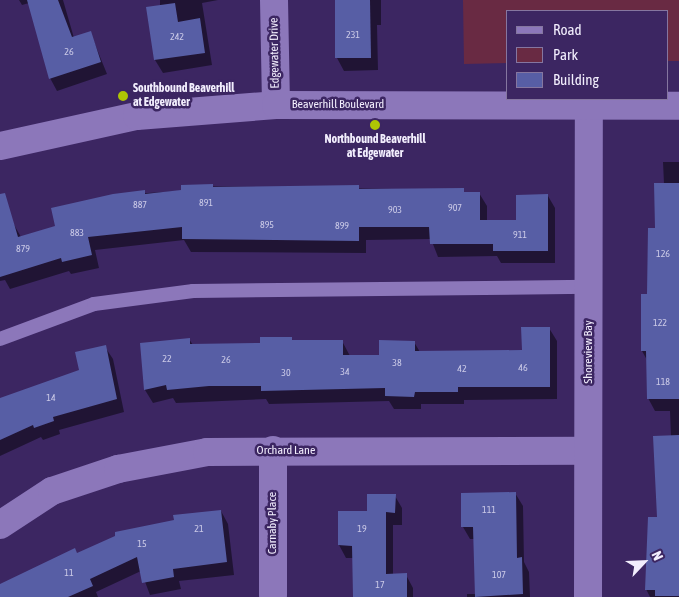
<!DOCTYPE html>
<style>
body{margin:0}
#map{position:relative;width:679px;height:597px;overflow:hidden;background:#3c2662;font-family:"Asap Condensed",sans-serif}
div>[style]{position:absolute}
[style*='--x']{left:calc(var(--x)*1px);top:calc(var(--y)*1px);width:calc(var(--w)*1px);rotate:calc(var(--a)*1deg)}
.green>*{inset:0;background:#692a43}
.shadow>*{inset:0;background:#0007}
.building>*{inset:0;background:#575ea5}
.lane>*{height:14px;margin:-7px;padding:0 7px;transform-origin:7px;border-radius:7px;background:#8c77ba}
.street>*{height:28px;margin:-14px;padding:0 14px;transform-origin:14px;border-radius:14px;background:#8c77ba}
.secondary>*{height:28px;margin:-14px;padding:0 14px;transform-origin:14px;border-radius:14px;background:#8c77ba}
.dots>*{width:14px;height:14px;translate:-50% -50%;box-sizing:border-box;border:2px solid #3c2662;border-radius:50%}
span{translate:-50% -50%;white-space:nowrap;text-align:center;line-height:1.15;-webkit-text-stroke:5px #3c2662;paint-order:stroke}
.number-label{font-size:10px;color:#cbcae7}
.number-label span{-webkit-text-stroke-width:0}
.street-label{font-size:12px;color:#f2eefd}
.poi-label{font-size:12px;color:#f2eefd;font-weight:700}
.left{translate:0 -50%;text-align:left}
.legend{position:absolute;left:506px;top:10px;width:162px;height:90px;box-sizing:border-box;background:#3c2662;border:1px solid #8576a0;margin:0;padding:6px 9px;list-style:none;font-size:15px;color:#f2eefd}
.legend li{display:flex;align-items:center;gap:10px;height:25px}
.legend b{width:25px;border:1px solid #8576a0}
.north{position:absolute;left:619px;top:537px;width:50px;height:50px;-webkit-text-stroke:4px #3c2662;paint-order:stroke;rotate:65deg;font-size:14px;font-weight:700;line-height:20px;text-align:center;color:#f2eefd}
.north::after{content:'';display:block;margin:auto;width:18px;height:22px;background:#f2eefd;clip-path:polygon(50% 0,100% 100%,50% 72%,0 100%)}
</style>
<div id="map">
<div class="green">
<i style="clip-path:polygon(463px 0,679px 0,679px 61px,668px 61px,668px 11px,508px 11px,508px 63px,464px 64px)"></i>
</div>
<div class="shadow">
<i style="clip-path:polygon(19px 0,63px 0,74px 38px,90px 32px,107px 74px,57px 91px,50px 78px,29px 3px,22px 5px)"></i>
<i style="clip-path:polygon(160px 0,218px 0,202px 3px,212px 65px,163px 73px,155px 60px,148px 8px,160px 6px)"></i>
<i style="clip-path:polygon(336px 0,381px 0,381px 25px,377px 25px,378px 70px,344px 71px,337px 58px)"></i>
<i style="clip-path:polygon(663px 162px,679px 162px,679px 597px,650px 597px,646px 589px,671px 437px,670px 411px,655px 411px,648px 398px,647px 360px,642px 351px,664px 184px)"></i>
<i style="clip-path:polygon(182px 186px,463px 190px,465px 194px,479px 193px,487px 206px,487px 221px,518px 221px,548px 196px,555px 208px,555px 263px,501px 263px,497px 256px,438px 257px,431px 239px,366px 240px,366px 253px,191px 252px,184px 240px,95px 250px,99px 268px,71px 274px,69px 271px,10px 289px,5px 280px,0 281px,0 227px,13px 223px,21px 237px,56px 227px,113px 195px,182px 191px)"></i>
<i style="clip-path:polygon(549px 328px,557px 341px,557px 399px,464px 400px,464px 404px,421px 404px,421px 409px,394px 409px,389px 401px,269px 404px,266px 399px,176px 403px,173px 398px,153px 403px,145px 390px,141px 344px,189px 339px,193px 345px,261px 344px,291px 338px,293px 341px,342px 341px,350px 356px,380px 356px,414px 342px,420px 352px,523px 351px)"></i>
<i style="clip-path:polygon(105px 347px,113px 359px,124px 412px,59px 430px,60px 434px,43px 440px,41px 437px,0 456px,0 400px,81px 371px)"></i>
<i style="clip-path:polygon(515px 493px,523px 506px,524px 562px,529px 572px,530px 597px,467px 597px,467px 594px,476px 594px,475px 539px,470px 539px,463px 527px)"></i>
<i style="clip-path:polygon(395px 496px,402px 508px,402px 525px,393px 525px,393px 575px,406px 575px,413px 588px,413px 597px,356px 597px,354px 558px,346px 558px,339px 545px,368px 512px)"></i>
<i style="clip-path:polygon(221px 511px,228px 524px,234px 575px,179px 581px,181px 589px,150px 595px,141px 571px,96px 592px,98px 597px,0 597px,0 585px,77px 555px)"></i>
</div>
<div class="building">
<i style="clip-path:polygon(27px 0,58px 0,72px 37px,91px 31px,101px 62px,49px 79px)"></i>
<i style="clip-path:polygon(335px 0,370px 0,371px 58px,335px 58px)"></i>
<i style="clip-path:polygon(175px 3px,178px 22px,200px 18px,205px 53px,154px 60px,146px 7px)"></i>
<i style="clip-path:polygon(654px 183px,679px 183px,679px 399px,647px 399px,646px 351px,641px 351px,641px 294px,647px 294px,648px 228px,655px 228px)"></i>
<i style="clip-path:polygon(213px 184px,213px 187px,359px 185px,359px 189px,464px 188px,464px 192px,480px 192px,480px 220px,516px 220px,516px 195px,548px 194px,548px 251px,493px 251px,493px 244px,430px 244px,429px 227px,359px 227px,359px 241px,182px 239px,182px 227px,88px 237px,92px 255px,62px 262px,61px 258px,0 277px,0 194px,5px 193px,18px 237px,55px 226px,51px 208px,113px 194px,145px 190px,145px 194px,181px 190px,181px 185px)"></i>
<i style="clip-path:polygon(521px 327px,550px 327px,550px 387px,458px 387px,458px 392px,415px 392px,414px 397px,385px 396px,385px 388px,261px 391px,261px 386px,209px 386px,167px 390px,166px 385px,144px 390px,140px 343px,190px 338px,190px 344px,260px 343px,260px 337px,292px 337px,292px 340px,343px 340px,343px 355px,379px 355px,379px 340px,415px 341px,415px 351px,522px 350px)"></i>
<i style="clip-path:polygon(106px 345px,117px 399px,53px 417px,54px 421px,34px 428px,33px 425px,0 440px,0 398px,79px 370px,75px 352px)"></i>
<i style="clip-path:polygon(679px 435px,679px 596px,655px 596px,655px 590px,645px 590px,648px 517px,657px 517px,653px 436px)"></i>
<i style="clip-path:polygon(516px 492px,517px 558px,522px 557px,523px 594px,475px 597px,473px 527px,461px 527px,461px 493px)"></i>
<i style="clip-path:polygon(367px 494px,396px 494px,395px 513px,386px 512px,386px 574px,407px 573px,407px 597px,353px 597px,352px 546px,338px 545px,338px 511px,367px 511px)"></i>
<i style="clip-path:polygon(221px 510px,227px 562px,173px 569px,174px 577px,142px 583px,137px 557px,90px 579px,93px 586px,68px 597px,0 597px,0 584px,75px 548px,77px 553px,115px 536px,115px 532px,174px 520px,173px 515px)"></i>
</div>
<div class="lane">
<i style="--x:0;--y:339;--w:100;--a:-20.4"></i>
<i style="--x:94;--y:304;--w:100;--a:-7.5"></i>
<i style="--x:193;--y:291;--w:396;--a:-0.6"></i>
</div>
<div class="street">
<i style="--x:274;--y:0;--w:105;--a:88.9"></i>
<i style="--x:0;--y:525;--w:62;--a:-33.2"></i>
<i style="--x:52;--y:491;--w:70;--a:-18.4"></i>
<i style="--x:118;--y:469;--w:91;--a:-10.8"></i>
<i style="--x:207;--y:452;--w:381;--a:-0.2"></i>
<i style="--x:273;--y:595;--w:145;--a:-90"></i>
<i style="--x:588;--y:597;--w:490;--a:-89.9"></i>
</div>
<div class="secondary">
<i style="--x:0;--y:146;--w:140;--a:-12.4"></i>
<i style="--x:137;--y:116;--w:139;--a:-4.5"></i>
<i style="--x:276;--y:105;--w:403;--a:0.1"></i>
</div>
<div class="dots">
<i style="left:123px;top:96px;background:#afc504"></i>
<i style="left:375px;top:125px;background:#afc504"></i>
</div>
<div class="number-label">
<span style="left:353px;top:35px">231</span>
<span style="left:177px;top:37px">242</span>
<span style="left:69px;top:52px">26</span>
<span style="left:206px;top:203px">891</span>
<span style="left:140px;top:205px">887</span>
<span style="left:455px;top:208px">907</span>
<span style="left:395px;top:210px">903</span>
<span style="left:267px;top:225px">895</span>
<span style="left:342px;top:226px">899</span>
<span style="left:77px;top:233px">883</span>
<span style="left:520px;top:235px">911</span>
<span style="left:23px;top:249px">879</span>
<span style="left:663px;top:254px">126</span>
<span style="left:660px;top:323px">122</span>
<span style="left:167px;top:359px">22</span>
<span style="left:226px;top:360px">26</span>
<span style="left:397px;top:363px">38</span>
<span style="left:523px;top:368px">46</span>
<span style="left:462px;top:369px">42</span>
<span style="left:345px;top:372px">34</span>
<span style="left:286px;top:373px">30</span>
<span style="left:663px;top:382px">118</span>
<span style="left:51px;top:398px">14</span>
<span style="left:489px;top:510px">111</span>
<span style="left:199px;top:529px">21</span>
<span style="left:362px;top:529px">19</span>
<span style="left:142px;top:544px">15</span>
<span style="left:69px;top:573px">11</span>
<span style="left:499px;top:575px">107</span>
<span style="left:380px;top:585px">17</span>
</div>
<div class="street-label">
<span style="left:275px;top:53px;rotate:-91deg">Edgewater Drive</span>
<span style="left:338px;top:105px">Beaverhill Boulevard</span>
<span style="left:589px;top:352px;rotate:-90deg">Shoreview Bay</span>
<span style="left:286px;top:451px">Orchard Lane</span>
<span style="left:273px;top:523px;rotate:-90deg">Carnaby Place</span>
</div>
<div class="poi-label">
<span class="left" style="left:133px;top:96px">Southbound Beaverhill<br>at Edgewater</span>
<span style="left:375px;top:147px">Northbound Beaverhill<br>at Edgewater</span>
</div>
<ul class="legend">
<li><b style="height:6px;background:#8c77ba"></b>Road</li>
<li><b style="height:14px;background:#692a43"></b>Park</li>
<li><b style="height:14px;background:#575ea5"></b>Building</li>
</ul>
<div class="north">N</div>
</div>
